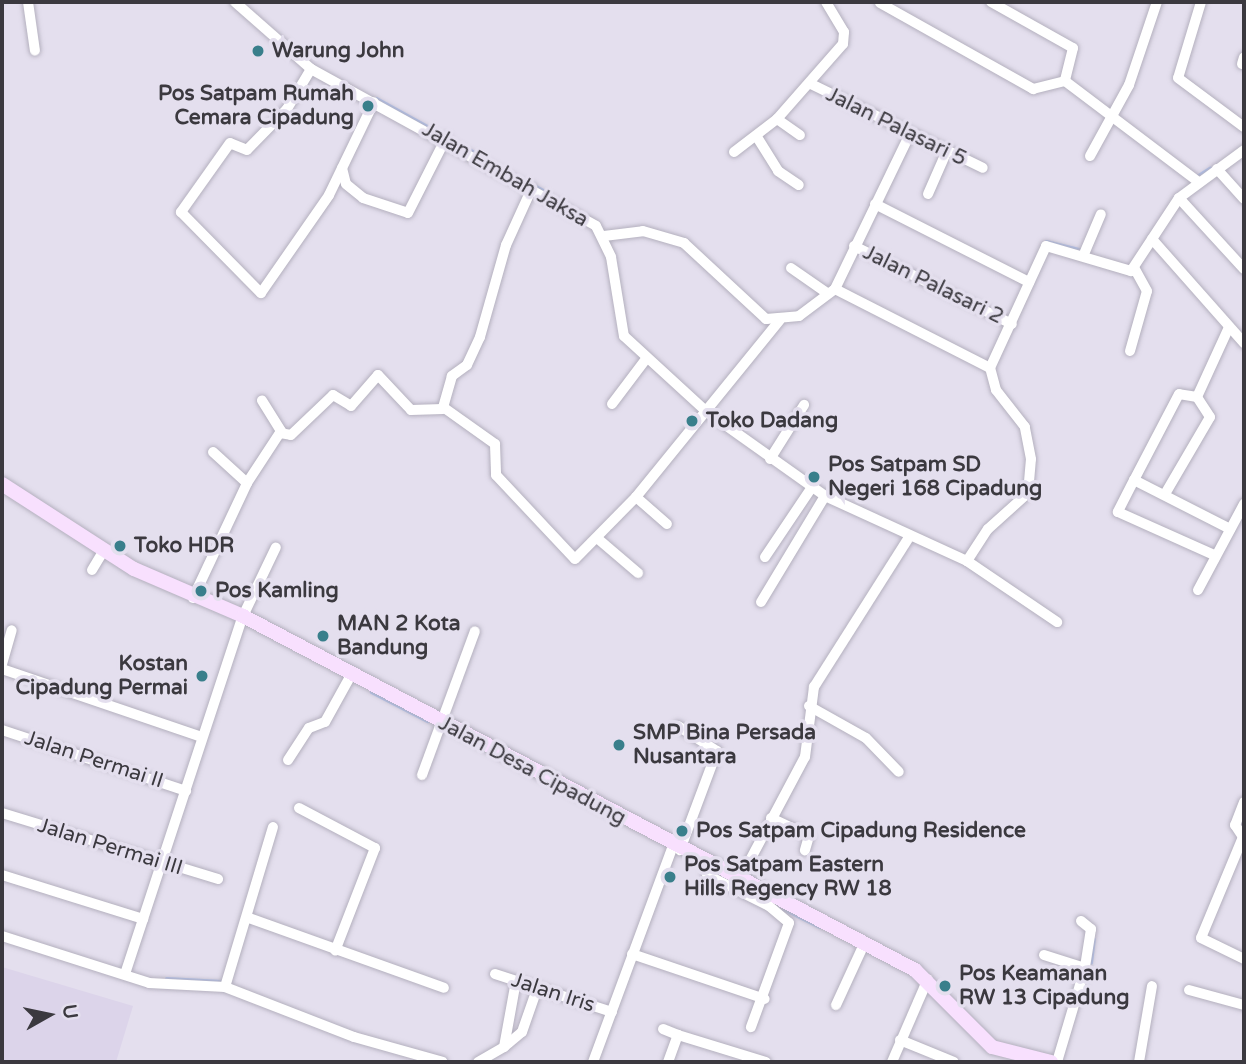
<!DOCTYPE html>
<style>
body{margin:0}
#map{position:relative;width:1246px;height:1064px;overflow:hidden;background:#e4dfee;font-family:"Varela Round",sans-serif}
div>[style]{position:absolute}
[style*='--x']{left:calc(var(--x)*1px);top:calc(var(--y)*1px);width:calc(var(--w)*1px);rotate:calc(var(--a)*1deg)}
.built>*{inset:0;background:#dcd4ea}
.stream>*{height:3.5px;margin:-1.75px;padding:0 1.75px;transform-origin:1.75px;border-radius:1.75px;background:#a5bff6}
.roads{filter:drop-shadow(0 0 2px #b4b0be) drop-shadow(0 0 2px #b4b0be)}
.street>*{height:10px;margin:-5px;padding:0 5px;transform-origin:5px;border-radius:5px;background:#fff}
.secondary>*{height:14px;margin:-7px;padding:0 7px;transform-origin:7px;border-radius:7px;background:#f8e0fe}
.dots>*{width:19px;height:19px;translate:-50% -50%;box-sizing:border-box;border:4px solid #e4dfee;border-radius:50%}
span{translate:-50% -50%;white-space:nowrap;text-align:center;line-height:1.15;-webkit-text-stroke:7px #e4dfee;paint-order:stroke}
.poi-label{font-size:21px;color:#3b393f;font-weight:700}
.left{translate:0 -50%;text-align:left}
.right{translate:-100% -50%;text-align:right}
.street-label{font-size:21px;color:#3b393f}
.frame{position:absolute;inset:0;border:4px solid #3b393f;pointer-events:none}
.north{position:absolute;left:14px;top:980px;width:70px;height:70px;-webkit-text-stroke:5px #e4dfee;paint-order:stroke;rotate:81deg;font-size:19px;font-weight:700;line-height:28px;text-align:center;color:#3b393f}
.north::after{content:'';display:block;margin:auto;width:24px;height:32px;background:#3b393f;clip-path:polygon(50% 0,100% 100%,50% 72%,0 100%)}
</style>
<div id="map">
<div class="built">
<i style="clip-path:polygon(2px 967px,133px 1006px,116px 1062px,2px 1062px)"></i>
</div>
<div class="stream">
<i style="--x:377;--y:99;--w:217;--a:28.9"></i>
<i style="--x:1196;--y:178;--w:17;--a:-33"></i>
<i style="--x:1047;--y:242;--w:37;--a:14"></i>
<i style="--x:1020;--y:493;--w:12;--a:-66"></i>
<i style="--x:372;--y:692;--w:63;--a:27.4"></i>
<i style="--x:774;--y:904;--w:51;--a:26.6"></i>
<i style="--x:1091;--y:963;--w:23;--a:-83"></i>
<i style="--x:167;--y:979;--w:55;--a:3.1"></i>
</div>
<div class="roads">
<div class="street">
<i style="--x:28;--y:2;--w:49;--a:81.9"></i>
<i style="--x:235;--y:2;--w:101;--a:41.4"></i>
<i style="--x:311;--y:69;--w:325;--a:28.8"></i>
<i style="--x:596;--y:226;--w:34;--a:64"></i>
<i style="--x:611;--y:257;--w:80;--a:80.7"></i>
<i style="--x:624;--y:336;--w:113;--a:42.5"></i>
<i style="--x:707;--y:412;--w:145;--a:35.4"></i>
<i style="--x:825;--y:496;--w:156;--a:24.6"></i>
<i style="--x:967;--y:561;--w:109;--a:34.1"></i>
<i style="--x:991;--y:2;--w:94;--a:29.3"></i>
<i style="--x:1073;--y:48;--w:34;--a:104"></i>
<i style="--x:1065;--y:81;--w:166;--a:37.1"></i>
<i style="--x:1201;--y:2;--w:79;--a:106.8"></i>
<i style="--x:1178;--y:78;--w:82;--a:36.6"></i>
<i style="--x:880;--y:3;--w:176;--a:29.3"></i>
<i style="--x:1033;--y:89;--w:33;--a:-14"></i>
<i style="--x:1242;--y:64;--w:7;--a:-74"></i>
<i style="--x:311;--y:69;--w:47;--a:121"></i>
<i style="--x:287;--y:109;--w:57;--a:134.3"></i>
<i style="--x:247;--y:150;--w:18;--a:-158"></i>
<i style="--x:230;--y:143;--w:85;--a:125.4"></i>
<i style="--x:181;--y:212;--w:114;--a:45.4"></i>
<i style="--x:261;--y:293;--w:119;--a:-55.2"></i>
<i style="--x:329;--y:195;--w:103;--a:-64.2"></i>
<i style="--x:811;--y:84;--w:191;--a:26"></i>
<i style="--x:777;--y:119;--w:28;--a:35"></i>
<i style="--x:757;--y:137;--w:40;--a:58"></i>
<i style="--x:778;--y:171;--w:25;--a:34"></i>
<i style="--x:734;--y:152;--w:54;--a:-37.5"></i>
<i style="--x:777;--y:119;--w:100;--a:-48.7"></i>
<i style="--x:843;--y:44;--w:12;--a:-85"></i>
<i style="--x:844;--y:32;--w:35;--a:-121"></i>
<i style="--x:1090;--y:156;--w:81;--a:-61.2"></i>
<i style="--x:1129;--y:85;--w:88;--a:-71.4"></i>
<i style="--x:342;--y:168;--w:16;--a:76"></i>
<i style="--x:346;--y:184;--w:22;--a:39"></i>
<i style="--x:363;--y:198;--w:47;--a:18.4"></i>
<i style="--x:408;--y:213;--w:84;--a:-63.1"></i>
<i style="--x:1217;--y:169;--w:40;--a:48"></i>
<i style="--x:532;--y:188;--w:63;--a:114.5"></i>
<i style="--x:506;--y:245;--w:96;--a:105.8"></i>
<i style="--x:480;--y:337;--w:31;--a:115"></i>
<i style="--x:467;--y:365;--w:19;--a:144"></i>
<i style="--x:452;--y:376;--w:32;--a:106"></i>
<i style="--x:443;--y:407;--w:64;--a:35.4"></i>
<i style="--x:495;--y:444;--w:31;--a:88"></i>
<i style="--x:496;--y:475;--w:115;--a:46.8"></i>
<i style="--x:575;--y:559;--w:87;--a:-45.5"></i>
<i style="--x:636;--y:497;--w:228;--a:-50.9"></i>
<i style="--x:928;--y:194;--w:45;--a:-66.3"></i>
<i style="--x:1179;--y:198;--w:96;--a:47.5"></i>
<i style="--x:875;--y:204;--w:173;--a:26.9"></i>
<i style="--x:604;--y:236;--w:39;--a:-7"></i>
<i style="--x:643;--y:231;--w:43;--a:16.3"></i>
<i style="--x:684;--y:243;--w:112;--a:42.8"></i>
<i style="--x:766;--y:319;--w:33;--a:-5"></i>
<i style="--x:799;--y:316;--w:45;--a:-36.9"></i>
<i style="--x:835;--y:289;--w:170;--a:-64.2"></i>
<i style="--x:1152;--y:239;--w:139;--a:48.5"></i>
<i style="--x:854;--y:246;--w:176;--a:26.3"></i>
<i style="--x:1084;--y:254;--w:43;--a:-67"></i>
<i style="--x:791;--y:268;--w:44;--a:34.8"></i>
<i style="--x:835;--y:289;--w:174;--a:27"></i>
<i style="--x:1130;--y:351;--w:62;--a:-74.2"></i>
<i style="--x:1147;--y:291;--w:26;--a:-119"></i>
<i style="--x:1197;--y:397;--w:18;--a:-171"></i>
<i style="--x:1179;--y:394;--w:97;--a:117.6"></i>
<i style="--x:1134;--y:480;--w:108;--a:27"></i>
<i style="--x:612;--y:404;--w:56;--a:-52.9"></i>
<i style="--x:280;--y:433;--w:11;--a:10"></i>
<i style="--x:291;--y:435;--w:58;--a:-43.6"></i>
<i style="--x:333;--y:395;--w:21;--a:31"></i>
<i style="--x:351;--y:406;--w:41;--a:-48.9"></i>
<i style="--x:378;--y:375;--w:48;--a:46.7"></i>
<i style="--x:411;--y:410;--w:32;--a:-2"></i>
<i style="--x:213;--y:452;--w:46;--a:42.4"></i>
<i style="--x:770;--y:459;--w:64;--a:-57.8"></i>
<i style="--x:1134;--y:480;--w:36;--a:117"></i>
<i style="--x:1118;--y:512;--w:105;--a:24.1"></i>
<i style="--x:1165;--y:494;--w:89;--a:-59.7"></i>
<i style="--x:1210;--y:417;--w:24;--a:-123"></i>
<i style="--x:1197;--y:397;--w:77;--a:-65.4"></i>
<i style="--x:636;--y:497;--w:41;--a:41.1"></i>
<i style="--x:597;--y:538;--w:54;--a:40.5"></i>
<i style="--x:765;--y:557;--w:84;--a:-56.1"></i>
<i style="--x:967;--y:561;--w:38;--a:-57"></i>
<i style="--x:988;--y:529;--w:54;--a:-42"></i>
<i style="--x:1028;--y:493;--w:34;--a:-85"></i>
<i style="--x:1031;--y:459;--w:33;--a:-101"></i>
<i style="--x:1025;--y:427;--w:47;--a:-128.1"></i>
<i style="--x:996;--y:390;--w:23;--a:-105"></i>
<i style="--x:990;--y:368;--w:134;--a:-65.3"></i>
<i style="--x:1046;--y:246;--w:89;--a:16.4"></i>
<i style="--x:1131;--y:271;--w:87;--a:-56.7"></i>
<i style="--x:1179;--y:198;--w:81;--a:-36.4"></i>
<i style="--x:92;--y:570;--w:23;--a:-59"></i>
<i style="--x:1198;--y:590;--w:98;--a:-61.9"></i>
<i style="--x:193;--y:598;--w:127;--a:-64.8"></i>
<i style="--x:247;--y:483;--w:62;--a:-56.8"></i>
<i style="--x:281;--y:431;--w:36;--a:-122"></i>
<i style="--x:761;--y:602;--w:124;--a:-58.9"></i>
<i style="--x:2;--y:664;--w:35;--a:-74"></i>
<i style="--x:2;--y:669;--w:211;--a:18.8"></i>
<i style="--x:809;--y:706;--w:65;--a:29.3"></i>
<i style="--x:866;--y:738;--w:47;--a:45.9"></i>
<i style="--x:678;--y:726;--w:46;--a:32.7"></i>
<i style="--x:717;--y:751;--w:106;--a:110.5"></i>
<i style="--x:2;--y:730;--w:194;--a:18.3"></i>
<i style="--x:288;--y:760;--w:38;--a:-57"></i>
<i style="--x:309;--y:728;--w:17;--a:-21"></i>
<i style="--x:325;--y:722;--w:54;--a:-61"></i>
<i style="--x:422;--y:775;--w:153;--a:-69.8"></i>
<i style="--x:1244;--y:802;--w:25;--a:111"></i>
<i style="--x:1235;--y:825;--w:14;--a:56"></i>
<i style="--x:1243;--y:837;--w:109;--a:112.6"></i>
<i style="--x:1201;--y:938;--w:48;--a:26"></i>
<i style="--x:299;--y:808;--w:86;--a:27.8"></i>
<i style="--x:375;--y:848;--w:110;--a:111.2"></i>
<i style="--x:2;--y:813;--w:226;--a:17"></i>
<i style="--x:771;--y:818;--w:42;--a:25.3"></i>
<i style="--x:809;--y:836;--w:15;--a:106"></i>
<i style="--x:2;--y:875;--w:148;--a:17.3"></i>
<i style="--x:707;--y:875;--w:69;--a:26.6"></i>
<i style="--x:769;--y:906;--w:26;--a:40"></i>
<i style="--x:789;--y:923;--w:111;--a:110.1"></i>
<i style="--x:740;--y:879;--w:138;--a:-62"></i>
<i style="--x:805;--y:757;--w:71;--a:-82.7"></i>
<i style="--x:814;--y:687;--w:175;--a:-57.6"></i>
<i style="--x:249;--y:918;--w:207;--a:19.7"></i>
<i style="--x:1081;--y:921;--w:13;--a:39"></i>
<i style="--x:1091;--y:929;--w:39;--a:99"></i>
<i style="--x:2;--y:936;--w:154;--a:17.7"></i>
<i style="--x:149;--y:983;--w:76;--a:3"></i>
<i style="--x:225;--y:987;--w:138;--a:21.2"></i>
<i style="--x:354;--y:1037;--w:92;--a:15.7"></i>
<i style="--x:632;--y:954;--w:140;--a:18.7"></i>
<i style="--x:1044;--y:955;--w:43;--a:17.6"></i>
<i style="--x:1085;--y:968;--w:98;--a:106.6"></i>
<i style="--x:125;--y:974;--w:377;--a:-71.8"></i>
<i style="--x:243;--y:616;--w:76;--a:-64.4"></i>
<i style="--x:495;--y:974;--w:123;--a:18"></i>
<i style="--x:225;--y:987;--w:167;--a:-73.3"></i>
<i style="--x:1189;--y:990;--w:57;--a:15.3"></i>
<i style="--x:836;--y:1005;--w:67;--a:-65.3"></i>
<i style="--x:663;--y:1029;--w:16;--a:22"></i>
<i style="--x:900;--y:1040;--w:58;--a:22.2"></i>
<i style="--x:504;--y:1047;--w:23;--a:-40"></i>
<i style="--x:522;--y:1032;--w:46;--a:-70.8"></i>
<i style="--x:478;--y:1062;--w:30;--a:-30"></i>
<i style="--x:504;--y:1047;--w:67;--a:-79.7"></i>
<i style="--x:593;--y:1062;--w:230;--a:-69.7"></i>
<i style="--x:668;--y:1062;--w:29;--a:-70"></i>
<i style="--x:678;--y:1035;--w:92;--a:17.1"></i>
<i style="--x:892;--y:1062;--w:90;--a:-66.6"></i>
<i style="--x:1139;--y:1062;--w:77;--a:-80.3"></i>
</div>
<div class="secondary">
<i style="--x:2;--y:484;--w:157;--a:32.8"></i>
<i style="--x:134;--y:569;--w:119;--a:23.3"></i>
<i style="--x:243;--y:616;--w:760;--a:27.78"></i>
<i style="--x:915;--y:970;--w:109;--a:45"></i>
<i style="--x:992;--y:1047;--w:61;--a:14.3"></i>
</div>
</div>
<div class="dots">
<i style="left:258px;top:51px;background:#397f8b"></i>
<i style="left:368px;top:106px;background:#397f8b"></i>
<i style="left:692px;top:421px;background:#397f8b"></i>
<i style="left:814px;top:477px;background:#397f8b"></i>
<i style="left:120px;top:546px;background:#397f8b"></i>
<i style="left:201px;top:591px;background:#397f8b"></i>
<i style="left:323px;top:636px;background:#397f8b"></i>
<i style="left:202px;top:676px;background:#397f8b"></i>
<i style="left:619px;top:745px;background:#397f8b"></i>
<i style="left:682px;top:831px;background:#397f8b"></i>
<i style="left:670px;top:877px;background:#397f8b"></i>
<i style="left:945px;top:986px;background:#397f8b"></i>
</div>
<div class="poi-label">
<span class="left" style="left:272px;top:51px">Warung John</span>
<span class="right" style="left:354px;top:106px">Pos Satpam Rumah<br>Cemara Cipadung</span>
<span class="left" style="left:706px;top:421px">Toko Dadang</span>
<span class="left" style="left:828px;top:477px">Pos Satpam SD<br>Negeri 168 Cipadung</span>
<span class="left" style="left:134px;top:546px">Toko HDR</span>
<span class="left" style="left:215px;top:591px">Pos Kamling</span>
<span class="left" style="left:337px;top:636px">MAN 2 Kota<br>Bandung</span>
<span class="right" style="left:188px;top:676px">Kostan<br>Cipadung Permai</span>
<span class="left" style="left:633px;top:745px">SMP Bina Persada<br>Nusantara</span>
<span class="left" style="left:696px;top:831px">Pos Satpam Cipadung Residence</span>
<span class="left" style="left:684px;top:877px">Pos Satpam Eastern<br>Hills Regency RW 18</span>
<span class="left" style="left:959px;top:986px">Pos Keamanan<br>RW 13 Cipadung</span>
</div>
<div class="street-label">
<span style="left:896px;top:127px;rotate:26deg">Jalan Palasari 5</span>
<span style="left:505px;top:175px;rotate:30deg">Jalan Embah Jaksa</span>
<span style="left:933px;top:285px;rotate:26deg">Jalan Palasari 2</span>
<span style="left:94px;top:760px;rotate:18deg">Jalan Permai II</span>
<span style="left:532px;top:771px;rotate:28deg">Jalan Desa Cipadung</span>
<span style="left:110px;top:847px;rotate:17deg">Jalan Permai III</span>
<span style="left:553px;top:993px;rotate:18deg">Jalan Iris</span>
</div>
<div class="frame"></div>
<div class="north">U</div>
</div>
